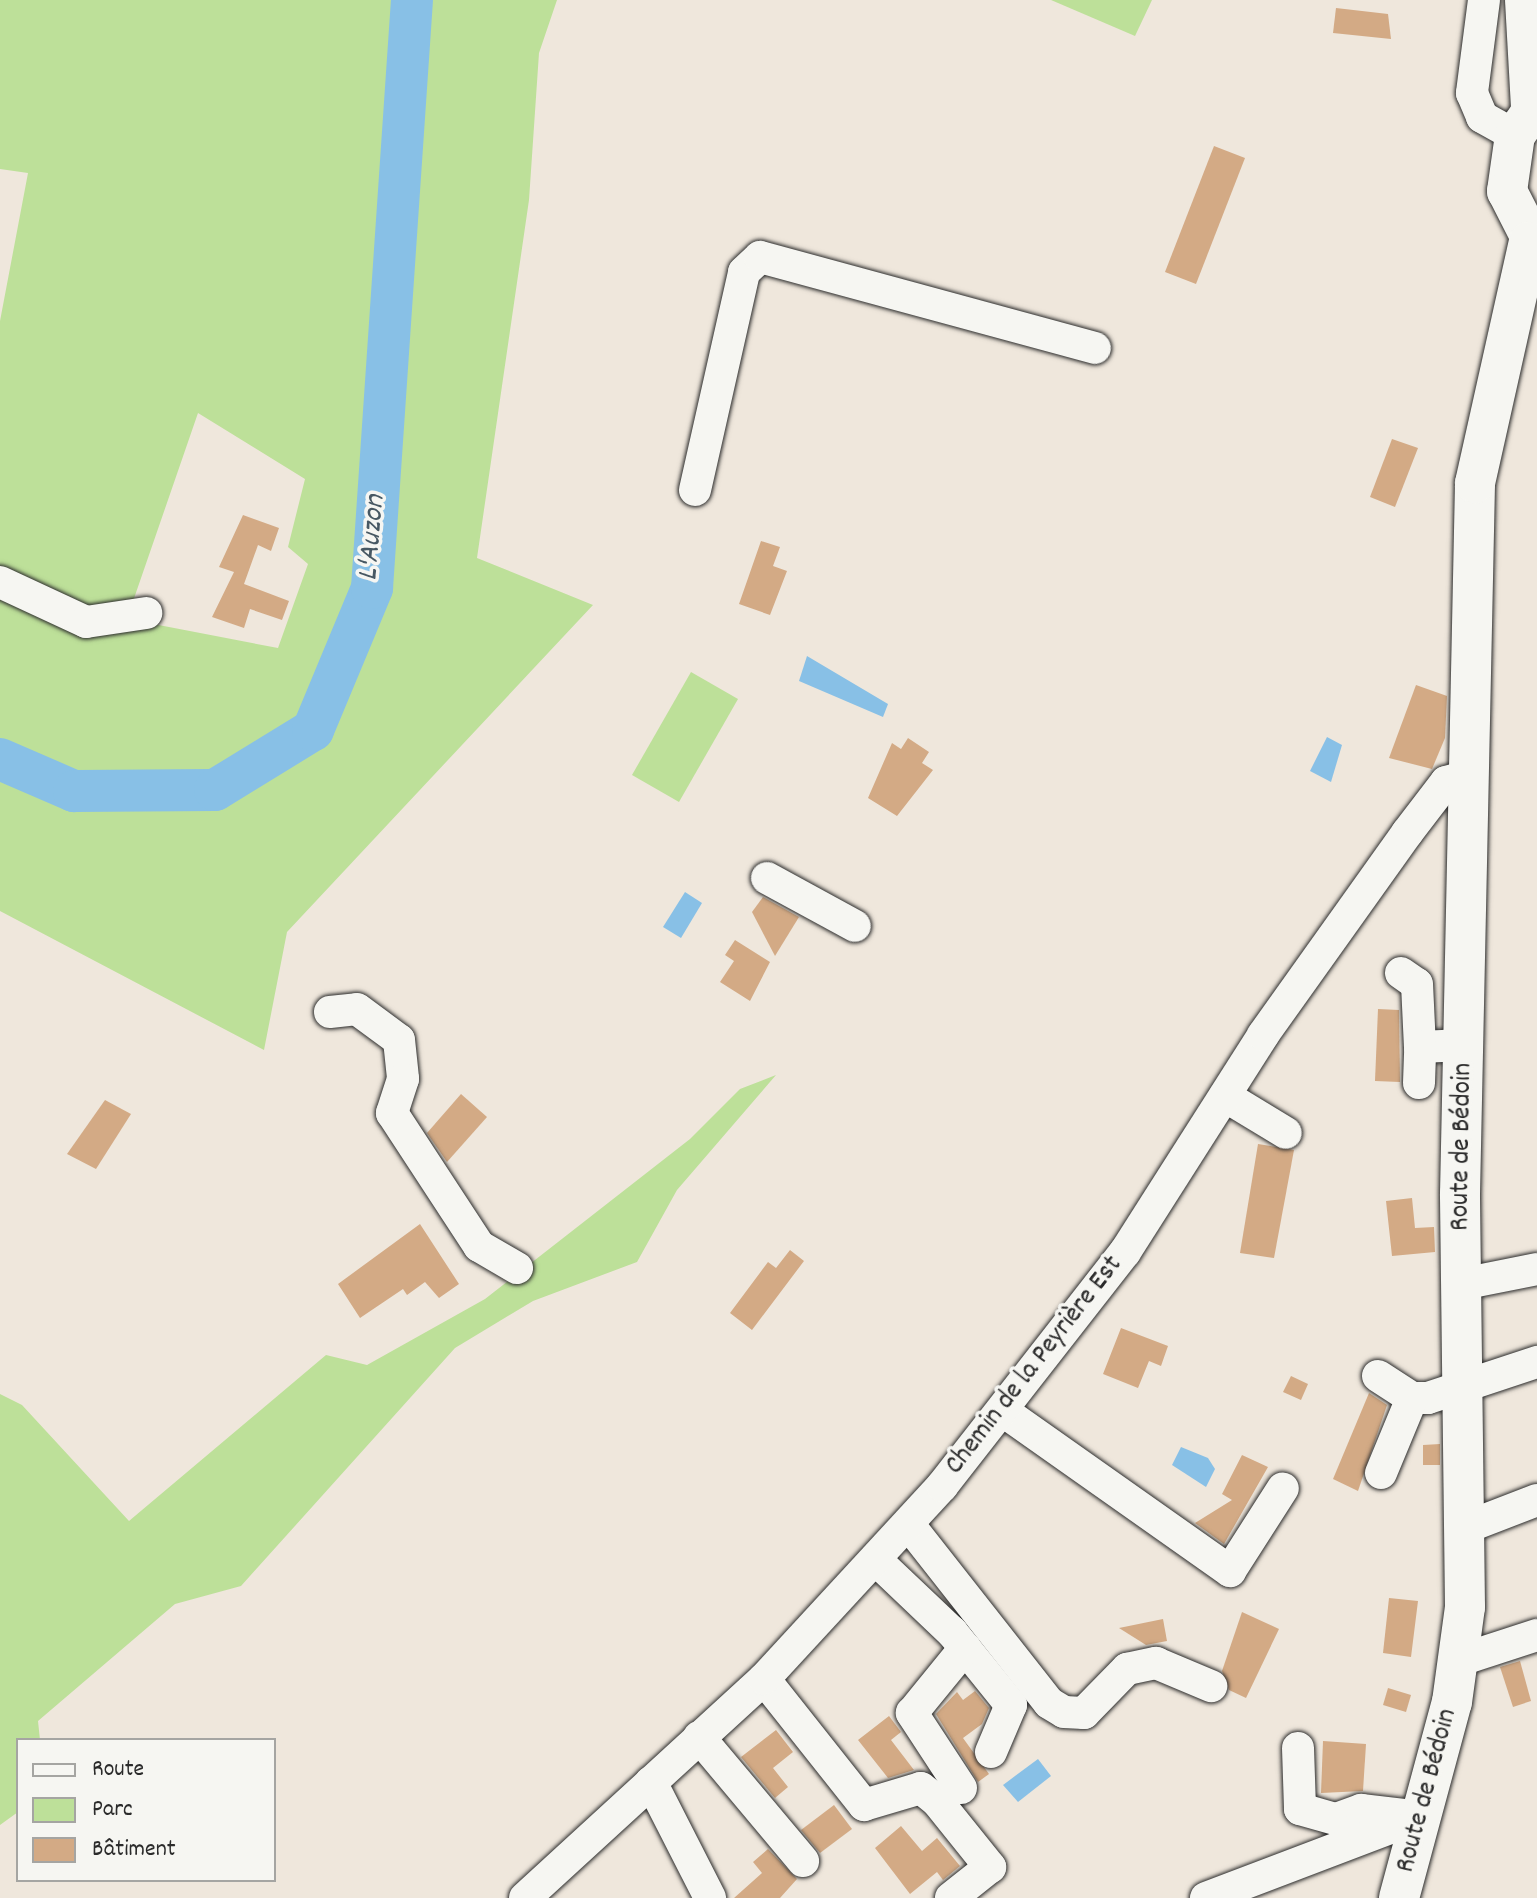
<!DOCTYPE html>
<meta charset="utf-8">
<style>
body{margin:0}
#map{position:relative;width:1537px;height:1898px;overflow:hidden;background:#efe7dc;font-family:Dekko,sans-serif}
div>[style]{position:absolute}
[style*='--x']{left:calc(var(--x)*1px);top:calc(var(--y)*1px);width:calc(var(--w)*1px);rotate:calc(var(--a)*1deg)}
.green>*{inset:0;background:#bde099}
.water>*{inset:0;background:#88c0e6}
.river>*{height:42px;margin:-21px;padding:0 21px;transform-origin:21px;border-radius:21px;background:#88c0e6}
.building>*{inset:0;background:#d3aa85}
.roads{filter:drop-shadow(0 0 2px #2b2b2b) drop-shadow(0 0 2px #2b2b2b)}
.minor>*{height:32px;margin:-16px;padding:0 16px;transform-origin:16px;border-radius:16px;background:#f6f6f2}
.major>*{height:40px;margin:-20px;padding:0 20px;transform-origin:20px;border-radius:20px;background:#f6f6f2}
span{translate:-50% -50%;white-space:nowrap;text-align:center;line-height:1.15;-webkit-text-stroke:7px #f6f6f2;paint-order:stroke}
.street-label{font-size:28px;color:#2b2b2b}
.water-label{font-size:30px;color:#475863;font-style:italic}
.legend{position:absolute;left:16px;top:1738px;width:260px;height:144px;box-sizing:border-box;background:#f6f6f2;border:2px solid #a5a5a2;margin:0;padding:10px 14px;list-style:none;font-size:24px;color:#2b2b2b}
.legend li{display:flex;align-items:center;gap:16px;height:40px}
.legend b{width:40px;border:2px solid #a5a5a2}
</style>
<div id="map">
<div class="green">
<i style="clip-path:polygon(0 0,557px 0,539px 53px,529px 200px,477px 558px,593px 605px,287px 932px,264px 1050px,0 911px,0 592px,83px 631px,143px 622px,278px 648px,308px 564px,288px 547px,305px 479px,198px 413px,130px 610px,89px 616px,0 575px,0 321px,28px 173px,0 169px)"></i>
<i style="clip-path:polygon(1051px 0,1152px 0,1135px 36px)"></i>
<i style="clip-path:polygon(691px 672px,738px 699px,679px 802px,632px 775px)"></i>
<i style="clip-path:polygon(776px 1075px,677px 1190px,637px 1262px,533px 1301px,455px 1348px,241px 1586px,175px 1604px,38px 1721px,40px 1740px,18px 1740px,18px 1812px,0 1825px,0 1394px,22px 1405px,129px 1521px,326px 1355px,367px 1365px,485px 1299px,690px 1139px,740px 1089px)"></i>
</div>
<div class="water">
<i style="clip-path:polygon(807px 656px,888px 704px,883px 717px,799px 681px)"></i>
<i style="clip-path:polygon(1327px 737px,1342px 745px,1331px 782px,1310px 771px)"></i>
<i style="clip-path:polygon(685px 892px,702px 903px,681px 938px,663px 927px)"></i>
<i style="clip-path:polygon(1181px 1447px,1208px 1458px,1215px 1469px,1206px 1487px,1172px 1465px)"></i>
<i style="clip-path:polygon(1038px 1759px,1051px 1776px,1018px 1802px,1003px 1785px)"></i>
</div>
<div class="river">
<i style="--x:0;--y:759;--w:81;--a:23.4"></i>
<i style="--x:74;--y:791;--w:141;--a:-0.4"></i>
<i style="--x:215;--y:790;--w:115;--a:-31.5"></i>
<i style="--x:313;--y:730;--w:154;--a:-67.4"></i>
<i style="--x:372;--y:588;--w:589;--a:-86.11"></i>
</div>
<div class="building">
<i style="clip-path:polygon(1336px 8px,1388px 14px,1391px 39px,1333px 33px)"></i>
<i style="clip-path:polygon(1214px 146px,1245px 158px,1196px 284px,1165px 272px)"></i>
<i style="clip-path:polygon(1392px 439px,1418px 448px,1395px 507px,1370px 497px)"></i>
<i style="clip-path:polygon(243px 515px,279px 528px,271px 551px,258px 545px,244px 584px,289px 601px,282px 620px,250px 609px,244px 628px,212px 617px,234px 572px,219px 567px)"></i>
<i style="clip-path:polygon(761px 541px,780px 547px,773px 566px,787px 571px,770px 615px,739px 604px)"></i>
<i style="clip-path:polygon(1416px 685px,1447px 696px,1445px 738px,1432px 769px,1389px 758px)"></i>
<i style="clip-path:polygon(908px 738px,929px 752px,922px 763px,933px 770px,897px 816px,868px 798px,892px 743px,901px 749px)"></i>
<i style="clip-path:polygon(763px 897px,799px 917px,775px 956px,752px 912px)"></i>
<i style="clip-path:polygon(735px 940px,770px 962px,750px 1001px,720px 982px,734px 961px,725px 955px)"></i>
<i style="clip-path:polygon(1378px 1009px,1399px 1010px,1400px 1082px,1375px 1081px)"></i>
<i style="clip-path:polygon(461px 1094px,487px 1117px,447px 1162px,427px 1133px)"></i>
<i style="clip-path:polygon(105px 1100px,131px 1114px,96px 1169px,67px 1154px)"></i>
<i style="clip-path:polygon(1258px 1144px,1294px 1150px,1274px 1258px,1240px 1253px)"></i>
<i style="clip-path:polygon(1412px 1198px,1415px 1228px,1434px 1227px,1435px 1252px,1392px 1256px,1386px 1201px)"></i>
<i style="clip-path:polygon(420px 1224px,459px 1284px,439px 1298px,425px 1282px,407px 1295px,403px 1289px,360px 1318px,338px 1284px)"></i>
<i style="clip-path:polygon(790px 1250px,804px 1261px,752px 1330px,730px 1313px,768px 1262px,776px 1268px)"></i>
<i style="clip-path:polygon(1121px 1328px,1168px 1346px,1161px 1366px,1149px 1361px,1138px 1388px,1103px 1374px)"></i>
<i style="clip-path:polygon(1291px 1376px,1308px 1384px,1301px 1400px,1283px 1392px)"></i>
<i style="clip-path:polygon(1369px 1393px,1387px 1405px,1358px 1491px,1333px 1479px)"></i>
<i style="clip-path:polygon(1440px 1444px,1440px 1465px,1423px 1465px,1423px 1445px)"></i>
<i style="clip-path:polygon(1242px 1455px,1268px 1467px,1224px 1544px,1195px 1523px,1232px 1500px,1222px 1494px)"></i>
<i style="clip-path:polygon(1389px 1598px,1418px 1601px,1411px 1657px,1383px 1653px)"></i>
<i style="clip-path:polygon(1242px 1612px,1279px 1629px,1246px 1698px,1229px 1690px,1222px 1671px)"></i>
<i style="clip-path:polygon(1163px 1619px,1167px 1641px,1146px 1645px,1119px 1628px)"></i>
<i style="clip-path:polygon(1520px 1661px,1531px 1701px,1513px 1707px,1500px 1667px)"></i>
<i style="clip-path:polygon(1388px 1688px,1411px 1695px,1406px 1712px,1383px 1705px)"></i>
<i style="clip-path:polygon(975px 1691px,989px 1708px,982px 1724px,963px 1738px,989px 1774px,978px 1782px,936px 1714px,957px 1692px,963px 1700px)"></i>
<i style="clip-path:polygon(889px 1716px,901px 1732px,891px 1740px,914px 1770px,888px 1778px,858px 1740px)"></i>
<i style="clip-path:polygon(776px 1730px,793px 1752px,773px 1768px,788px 1787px,775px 1798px,741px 1757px)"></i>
<i style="clip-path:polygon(1323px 1741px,1366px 1744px,1363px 1791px,1321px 1793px)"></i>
<i style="clip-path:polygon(834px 1805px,852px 1829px,820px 1853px,801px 1830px)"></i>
<i style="clip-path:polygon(901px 1826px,922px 1851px,937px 1838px,960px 1866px,943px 1880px,937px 1872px,910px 1894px,875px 1848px)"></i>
<i style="clip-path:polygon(768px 1849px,797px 1879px,780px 1898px,734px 1898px,762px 1873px,753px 1862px)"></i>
</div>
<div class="roads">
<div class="minor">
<i style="--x:1484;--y:0;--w:94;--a:97.4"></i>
<i style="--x:1472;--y:93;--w:26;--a:67"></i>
<i style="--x:1482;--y:117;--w:38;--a:29"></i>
<i style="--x:695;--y:490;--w:223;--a:-77.3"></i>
<i style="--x:744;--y:272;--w:22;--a:-43"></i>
<i style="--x:760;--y:257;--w:347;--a:15.2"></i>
<i style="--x:0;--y:582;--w:95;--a:24.9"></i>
<i style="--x:86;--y:622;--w:61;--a:-8.5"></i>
<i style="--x:767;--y:878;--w:100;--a:28.6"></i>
<i style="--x:1401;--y:973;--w:19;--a:35"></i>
<i style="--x:1417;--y:984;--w:63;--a:87.3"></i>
<i style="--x:1420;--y:1047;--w:44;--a:-2.6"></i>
<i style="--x:330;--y:1012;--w:27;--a:-6"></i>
<i style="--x:357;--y:1009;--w:52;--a:36.4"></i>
<i style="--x:399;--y:1040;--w:39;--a:84"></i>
<i style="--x:403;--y:1079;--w:36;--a:108"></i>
<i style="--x:392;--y:1113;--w:159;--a:56.8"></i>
<i style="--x:479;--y:1246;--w:44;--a:30.1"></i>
<i style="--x:1419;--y:1083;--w:36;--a:-88"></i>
<i style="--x:1225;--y:1096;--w:71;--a:31.2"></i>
<i style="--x:1462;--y:1284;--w:76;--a:-11.3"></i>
<i style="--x:1378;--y:1376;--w:40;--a:32.9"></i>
<i style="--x:1412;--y:1398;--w:16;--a:0"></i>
<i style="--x:1428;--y:1398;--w:115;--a:-18.3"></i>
<i style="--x:1003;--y:1411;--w:278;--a:35.2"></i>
<i style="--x:1230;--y:1571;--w:98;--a:-57.4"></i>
<i style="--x:1381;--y:1473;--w:81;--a:-67.5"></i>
<i style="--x:909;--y:1525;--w:226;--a:51.8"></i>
<i style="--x:1049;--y:1703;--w:17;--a:31"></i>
<i style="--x:1064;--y:1712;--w:20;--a:3"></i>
<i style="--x:1084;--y:1713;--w:62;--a:-45.7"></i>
<i style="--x:1127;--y:1669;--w:30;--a:-12"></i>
<i style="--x:1156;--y:1663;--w:60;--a:22.7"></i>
<i style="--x:1467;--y:1527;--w:75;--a:-21.1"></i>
<i style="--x:876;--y:1560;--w:105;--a:43.5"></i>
<i style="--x:952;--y:1632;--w:94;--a:51.1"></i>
<i style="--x:1011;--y:1705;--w:51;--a:113.1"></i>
<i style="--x:1460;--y:1660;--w:81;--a:-18"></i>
<i style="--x:764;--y:1679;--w:161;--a:51.6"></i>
<i style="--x:864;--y:1805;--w:59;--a:-16.6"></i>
<i style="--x:921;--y:1788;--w:21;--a:39"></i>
<i style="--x:937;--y:1801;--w:85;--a:51.2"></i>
<i style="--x:990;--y:1867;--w:50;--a:141.5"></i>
<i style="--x:699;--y:1737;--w:162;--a:50"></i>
<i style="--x:1298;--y:1748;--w:61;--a:88.1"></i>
<i style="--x:1300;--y:1809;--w:37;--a:16"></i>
<i style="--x:1336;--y:1819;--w:27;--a:-20"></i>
<i style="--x:1361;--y:1810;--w:43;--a:6.6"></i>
<i style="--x:651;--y:1782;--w:130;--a:63"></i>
<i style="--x:961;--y:1788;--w:90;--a:-123.2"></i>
<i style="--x:912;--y:1713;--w:84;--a:-50.8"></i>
<i style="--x:525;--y:1898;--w:324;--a:-42.5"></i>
<i style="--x:764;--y:1679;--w:263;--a:-47.3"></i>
<i style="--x:942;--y:1486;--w:297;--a:-52"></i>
<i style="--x:1125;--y:1252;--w:257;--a:-57.5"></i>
<i style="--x:1263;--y:1035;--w:248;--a:-54.5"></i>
<i style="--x:1407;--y:833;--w:64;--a:-52.6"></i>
<i style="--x:1446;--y:782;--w:24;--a:-15"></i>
<i style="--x:1206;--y:1898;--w:234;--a:-20.8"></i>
</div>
<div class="major">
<i style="--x:1525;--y:0;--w:109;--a:86.8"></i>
<i style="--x:1537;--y:104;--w:38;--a:125"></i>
<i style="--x:1515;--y:135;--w:57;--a:98.1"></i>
<i style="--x:1507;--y:191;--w:66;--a:63"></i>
<i style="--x:1399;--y:1898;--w:203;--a:-74.9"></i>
<i style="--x:1452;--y:1702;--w:96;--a:-82.2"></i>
<i style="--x:1465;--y:1607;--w:413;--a:-90.7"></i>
<i style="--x:1460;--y:1194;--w:711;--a:-88.79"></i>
<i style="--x:1475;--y:483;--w:247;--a:-77.4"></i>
</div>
</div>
<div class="street-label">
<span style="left:1463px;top:1147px;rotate:-89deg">Route de Bédoin</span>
<span style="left:1035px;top:1366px;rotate:-52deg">Chemin de la Peyrière Est</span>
<span style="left:1428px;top:1791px;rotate:-75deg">Route de Bédoin</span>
</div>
<div class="water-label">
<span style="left:374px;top:538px;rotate:-85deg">L'Auzon</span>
</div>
<ul class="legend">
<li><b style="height:10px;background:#f6f6f2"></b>Route</li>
<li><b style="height:22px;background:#bde099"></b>Parc</li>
<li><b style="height:22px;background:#d3aa85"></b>Bâtiment</li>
</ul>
</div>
